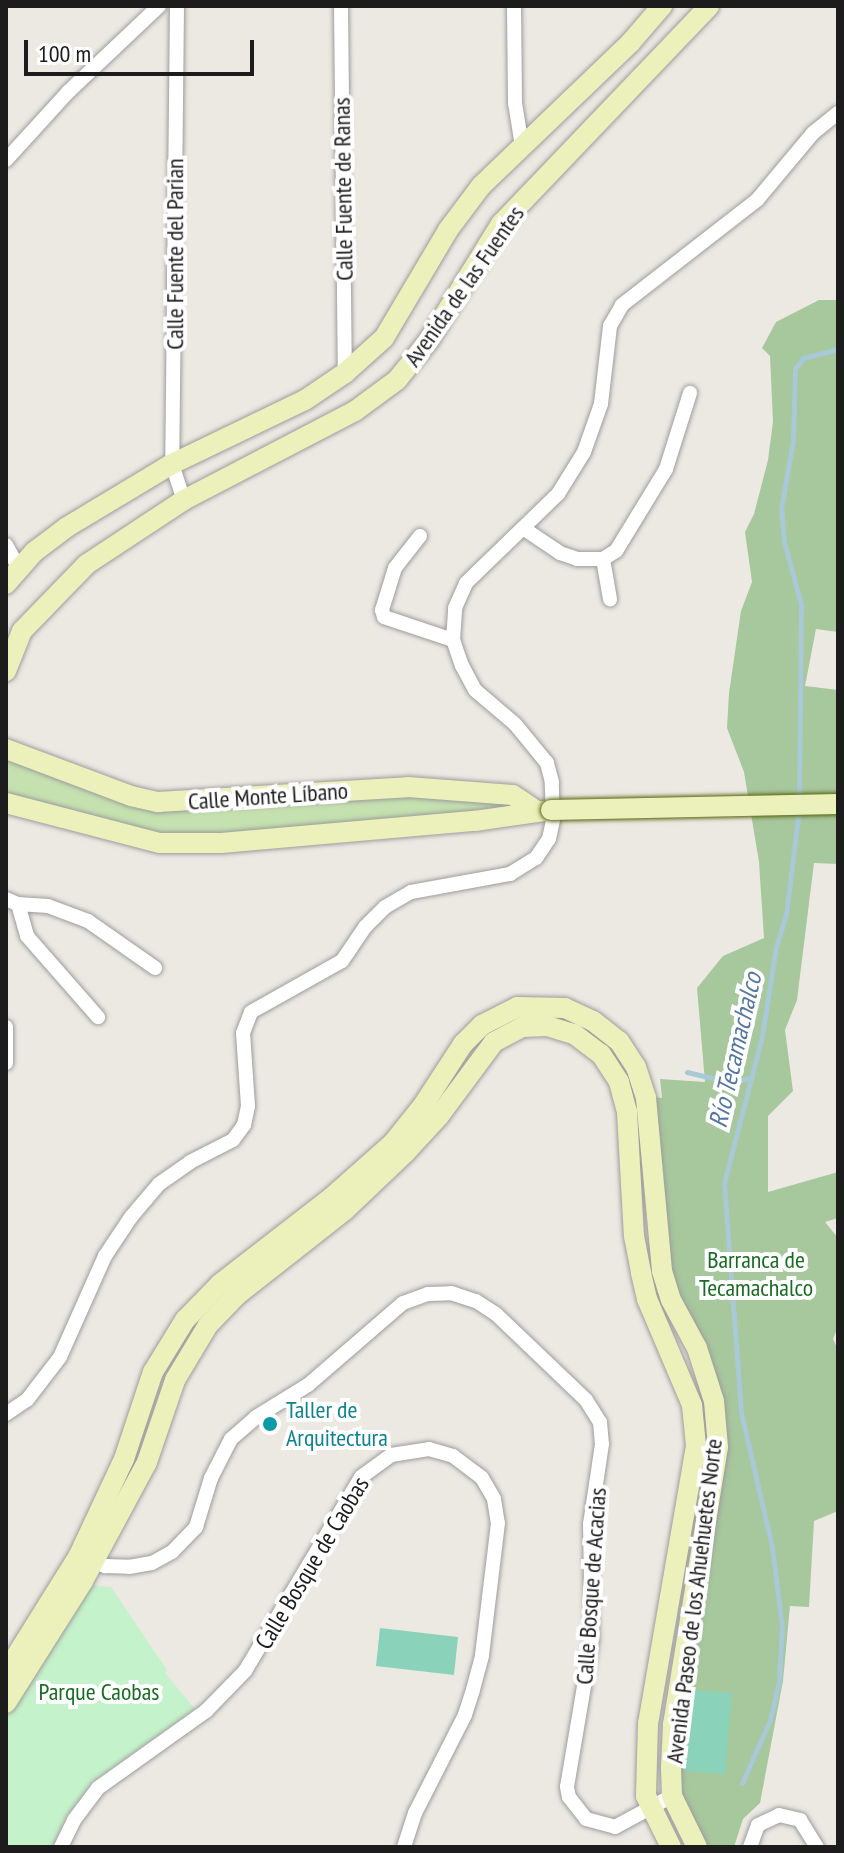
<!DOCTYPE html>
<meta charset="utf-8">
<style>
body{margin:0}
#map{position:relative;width:844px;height:1853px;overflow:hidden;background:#ece9e3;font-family:"PT Sans Narrow",sans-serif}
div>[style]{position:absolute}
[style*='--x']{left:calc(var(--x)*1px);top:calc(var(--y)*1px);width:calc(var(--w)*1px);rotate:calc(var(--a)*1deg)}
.grass>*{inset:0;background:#c5e1af}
.forest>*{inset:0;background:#a7c79d}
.park>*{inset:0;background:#c4f2ca}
.pitch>*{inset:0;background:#8ad2b9}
.stream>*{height:5px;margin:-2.5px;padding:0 2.5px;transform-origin:2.5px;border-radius:2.5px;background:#a8c9d5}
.roads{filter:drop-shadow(0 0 2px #9d9d9d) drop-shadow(0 0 2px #9d9d9d)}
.street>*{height:14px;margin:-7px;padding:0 7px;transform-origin:7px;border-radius:7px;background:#fff}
.secondary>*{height:20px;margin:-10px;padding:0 10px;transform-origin:10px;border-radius:10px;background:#ecf1bc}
.bridges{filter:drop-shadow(0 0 2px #586512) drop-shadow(0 0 2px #586512)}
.secondary-bridge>*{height:20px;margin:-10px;padding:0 10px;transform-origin:10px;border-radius:10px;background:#ecf1bc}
.dots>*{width:22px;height:22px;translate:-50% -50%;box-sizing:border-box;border:4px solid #fff;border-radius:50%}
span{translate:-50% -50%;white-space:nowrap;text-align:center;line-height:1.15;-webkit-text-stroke:8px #fff;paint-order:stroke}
.street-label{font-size:24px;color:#1c1c1c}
.park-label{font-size:24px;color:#186c22}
.culture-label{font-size:24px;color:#0d838f}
.left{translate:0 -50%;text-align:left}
.water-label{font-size:26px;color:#55779f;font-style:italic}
.frame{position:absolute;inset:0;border:8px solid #1c1c1c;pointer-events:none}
.scale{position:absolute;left:24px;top:40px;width:230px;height:36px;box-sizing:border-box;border:4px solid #1c1c1c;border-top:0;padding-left:10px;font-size:24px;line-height:28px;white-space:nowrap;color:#1c1c1c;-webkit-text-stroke:6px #fff;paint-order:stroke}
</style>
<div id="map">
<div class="grass">
<i style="clip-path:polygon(6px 756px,130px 798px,407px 790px,509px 804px,501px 813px,159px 838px,6px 800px)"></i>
</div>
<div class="forest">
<i style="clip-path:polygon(819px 300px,838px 300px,838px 632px,816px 629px,805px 686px,838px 690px,838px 864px,814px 863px,797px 1000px,785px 1030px,793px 1091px,768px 1116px,768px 1192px,838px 1172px,838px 1218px,825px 1222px,838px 1238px,838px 1327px,833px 1339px,838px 1350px,838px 1511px,814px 1521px,809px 1607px,790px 1606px,783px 1681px,760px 1803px,743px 1819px,734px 1847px,701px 1847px,689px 1825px,676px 1768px,724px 1447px,668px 1270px,652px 1097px,662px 1098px,660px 1079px,705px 1082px,697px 988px,723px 956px,764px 938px,759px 862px,744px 772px,727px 728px,729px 693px,741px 611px,752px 582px,745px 532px,754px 514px,768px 460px,773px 422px,770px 356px,762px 348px,776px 322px)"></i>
</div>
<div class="park">
<i style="clip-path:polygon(88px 1585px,111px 1587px,167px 1670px,165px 1673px,195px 1709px,92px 1782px,67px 1816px,52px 1847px,6px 1847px,6px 1716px)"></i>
</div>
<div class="pitch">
<i style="clip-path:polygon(380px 1628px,458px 1637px,454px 1675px,376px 1666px)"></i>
<i style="clip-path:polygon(691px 1690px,732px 1693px,725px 1774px,684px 1771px)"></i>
</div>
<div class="stream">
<i style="--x:799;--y:799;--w:195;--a:-89.4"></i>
<i style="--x:801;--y:604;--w:64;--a:-105.3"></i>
<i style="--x:784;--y:542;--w:33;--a:-95"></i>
<i style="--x:781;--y:509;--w:70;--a:-80.1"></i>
<i style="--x:793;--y:440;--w:71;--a:-88.4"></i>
<i style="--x:795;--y:369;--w:14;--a:-54"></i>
<i style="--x:803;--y:358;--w:36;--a:-14"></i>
<i style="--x:687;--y:1072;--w:47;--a:13.4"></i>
<i style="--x:733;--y:1083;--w:20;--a:-18"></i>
<i style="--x:742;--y:1783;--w:69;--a:-66"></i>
<i style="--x:770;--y:1720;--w:40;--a:-77"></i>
<i style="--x:779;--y:1681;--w:54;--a:-86.8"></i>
<i style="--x:782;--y:1627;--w:81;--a:-97.1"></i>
<i style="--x:772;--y:1547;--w:138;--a:-103"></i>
<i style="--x:741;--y:1413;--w:231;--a:-94.2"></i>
<i style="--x:724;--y:1183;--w:152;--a:-75.5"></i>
<i style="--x:762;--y:1036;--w:90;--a:-81.1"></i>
<i style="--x:776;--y:947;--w:34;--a:-73"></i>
<i style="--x:786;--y:914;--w:106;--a:-82.9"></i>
</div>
<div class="roads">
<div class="street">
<i style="--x:177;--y:6;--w:458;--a:90.6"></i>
<i style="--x:172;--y:464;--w:38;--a:72"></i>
<i style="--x:341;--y:6;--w:367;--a:89.4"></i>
<i style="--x:514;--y:6;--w:97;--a:89.4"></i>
<i style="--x:515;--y:103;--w:44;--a:80.8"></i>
<i style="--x:6;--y:160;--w:92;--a:-47.6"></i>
<i style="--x:68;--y:92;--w:125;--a:-43.4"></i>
<i style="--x:523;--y:528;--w:45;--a:34"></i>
<i style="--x:560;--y:553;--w:18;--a:19"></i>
<i style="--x:577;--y:559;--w:26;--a:0"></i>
<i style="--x:603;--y:559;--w:15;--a:-32"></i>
<i style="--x:616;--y:551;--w:96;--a:-58.6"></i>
<i style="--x:666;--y:469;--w:80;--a:-72.5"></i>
<i style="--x:420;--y:536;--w:41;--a:128"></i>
<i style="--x:395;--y:568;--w:44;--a:107.2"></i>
<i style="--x:382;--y:610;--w:7;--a:74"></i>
<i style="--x:384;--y:617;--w:73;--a:18.4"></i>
<i style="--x:6;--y:545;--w:25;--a:61"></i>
<i style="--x:603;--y:559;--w:41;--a:80.1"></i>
<i style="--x:6;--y:899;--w:13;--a:23"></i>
<i style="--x:18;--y:904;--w:30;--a:4"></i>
<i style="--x:48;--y:906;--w:43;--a:20.6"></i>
<i style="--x:88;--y:921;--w:82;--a:35"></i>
<i style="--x:18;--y:904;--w:33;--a:74"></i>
<i style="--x:27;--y:936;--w:108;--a:48.8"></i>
<i style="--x:6;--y:1027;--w:36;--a:90"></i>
<i style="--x:6;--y:1414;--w:25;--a:-34"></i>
<i style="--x:27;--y:1400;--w:54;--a:-52.5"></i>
<i style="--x:60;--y:1357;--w:111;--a:-66"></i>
<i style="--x:105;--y:1256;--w:47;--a:-56.3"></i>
<i style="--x:131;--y:1217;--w:43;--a:-49.7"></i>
<i style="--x:159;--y:1184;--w:38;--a:-35"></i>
<i style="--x:190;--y:1162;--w:48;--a:-27.1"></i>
<i style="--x:233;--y:1140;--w:19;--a:-54"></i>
<i style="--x:244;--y:1125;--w:19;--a:-78"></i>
<i style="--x:248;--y:1106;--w:73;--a:-93.9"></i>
<i style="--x:243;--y:1033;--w:22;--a:-69"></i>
<i style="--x:251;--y:1012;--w:104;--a:-29.3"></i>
<i style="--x:342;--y:961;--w:41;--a:-55.9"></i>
<i style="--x:365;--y:927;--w:28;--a:-45"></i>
<i style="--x:385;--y:907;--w:30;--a:-30"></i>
<i style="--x:411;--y:892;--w:101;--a:-10.3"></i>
<i style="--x:510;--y:874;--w:31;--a:-32"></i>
<i style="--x:536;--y:858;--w:23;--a:-56"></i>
<i style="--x:549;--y:839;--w:19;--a:-78"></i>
<i style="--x:553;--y:820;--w:38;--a:-92"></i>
<i style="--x:552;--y:782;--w:20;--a:-105"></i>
<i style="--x:547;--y:763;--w:50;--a:-129.4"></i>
<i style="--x:515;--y:724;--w:52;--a:-139.6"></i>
<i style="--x:475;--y:690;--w:27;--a:-118"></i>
<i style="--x:462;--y:666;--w:28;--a:-109"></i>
<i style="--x:453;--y:640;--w:32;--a:-86"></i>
<i style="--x:455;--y:608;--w:27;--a:-66"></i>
<i style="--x:466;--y:583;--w:128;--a:-44.1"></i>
<i style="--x:558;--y:494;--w:49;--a:-58.2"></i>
<i style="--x:584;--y:452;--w:51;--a:-70.5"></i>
<i style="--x:601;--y:404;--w:79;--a:-83.4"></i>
<i style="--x:610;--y:326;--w:24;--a:-60"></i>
<i style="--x:622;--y:305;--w:171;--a:-37.9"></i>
<i style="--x:757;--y:200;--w:87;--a:-50.1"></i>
<i style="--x:813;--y:133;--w:32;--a:-39"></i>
<i style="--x:86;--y:1558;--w:21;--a:23"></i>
<i style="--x:105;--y:1566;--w:24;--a:2"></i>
<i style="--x:129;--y:1567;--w:23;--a:-10"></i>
<i style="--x:152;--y:1563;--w:23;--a:-29"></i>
<i style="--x:172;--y:1552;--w:35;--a:-46"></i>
<i style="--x:196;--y:1527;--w:51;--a:-73"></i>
<i style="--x:211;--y:1478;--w:44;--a:-62.9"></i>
<i style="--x:231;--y:1439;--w:33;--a:-41"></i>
<i style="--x:256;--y:1417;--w:61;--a:-31.6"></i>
<i style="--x:308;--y:1385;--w:125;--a:-40.8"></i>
<i style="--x:403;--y:1303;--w:27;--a:-20"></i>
<i style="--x:428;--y:1294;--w:23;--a:-2"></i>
<i style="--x:451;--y:1293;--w:26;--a:18"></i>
<i style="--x:476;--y:1301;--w:24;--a:33"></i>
<i style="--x:496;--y:1314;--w:124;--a:43.7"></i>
<i style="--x:586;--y:1400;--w:26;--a:58"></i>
<i style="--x:600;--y:1422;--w:22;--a:85"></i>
<i style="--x:602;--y:1444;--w:81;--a:98.5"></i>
<i style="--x:590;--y:1524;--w:115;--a:89"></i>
<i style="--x:592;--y:1639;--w:150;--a:99.6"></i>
<i style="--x:567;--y:1787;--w:10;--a:79"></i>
<i style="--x:569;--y:1797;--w:28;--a:52"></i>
<i style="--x:586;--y:1819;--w:30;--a:15"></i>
<i style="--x:615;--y:1827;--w:65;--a:-28.5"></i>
<i style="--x:61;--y:1847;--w:30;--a:-64"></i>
<i style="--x:74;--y:1820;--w:40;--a:-53"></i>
<i style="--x:98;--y:1788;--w:133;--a:-35.5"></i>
<i style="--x:206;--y:1711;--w:56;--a:-45.7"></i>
<i style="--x:245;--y:1671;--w:226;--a:-59.1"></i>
<i style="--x:361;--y:1477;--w:37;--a:-36"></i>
<i style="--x:391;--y:1455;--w:38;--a:-9"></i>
<i style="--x:429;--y:1449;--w:25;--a:16"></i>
<i style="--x:453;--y:1456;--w:36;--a:37"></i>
<i style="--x:482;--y:1478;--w:24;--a:60"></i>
<i style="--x:494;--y:1499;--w:24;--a:81"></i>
<i style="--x:498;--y:1523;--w:134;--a:96.9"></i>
<i style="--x:482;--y:1656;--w:35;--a:105"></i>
<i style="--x:473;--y:1690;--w:26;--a:108"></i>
<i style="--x:465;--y:1715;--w:110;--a:117"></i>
<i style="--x:415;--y:1813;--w:36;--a:108"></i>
<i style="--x:750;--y:1847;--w:23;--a:-70"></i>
<i style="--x:758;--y:1825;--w:23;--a:-25"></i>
<i style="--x:779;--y:1815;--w:22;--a:13"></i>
<i style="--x:800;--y:1820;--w:32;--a:58"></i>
</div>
<div class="secondary">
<i style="--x:6;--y:584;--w:43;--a:-48.8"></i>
<i style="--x:34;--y:552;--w:41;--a:-37.1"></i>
<i style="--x:67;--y:527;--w:122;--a:-31"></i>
<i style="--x:172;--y:464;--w:148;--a:-25.7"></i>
<i style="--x:305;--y:400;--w:48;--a:-34"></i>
<i style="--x:345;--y:373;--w:52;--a:-41.9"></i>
<i style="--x:384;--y:338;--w:126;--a:-59.3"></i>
<i style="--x:448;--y:230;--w:55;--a:-53.1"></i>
<i style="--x:481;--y:186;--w:208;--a:-43.8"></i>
<i style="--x:631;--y:42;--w:48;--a:-49.3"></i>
<i style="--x:6;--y:671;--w:43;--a:-68.2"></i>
<i style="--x:22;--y:631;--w:93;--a:-45.9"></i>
<i style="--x:87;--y:564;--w:116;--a:-33.4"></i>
<i style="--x:184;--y:500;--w:193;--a:-27.5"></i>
<i style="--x:355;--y:411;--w:52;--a:-36.4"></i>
<i style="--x:397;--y:380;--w:51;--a:-51.3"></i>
<i style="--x:429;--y:340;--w:137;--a:-58.2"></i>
<i style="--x:501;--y:224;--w:301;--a:-46.3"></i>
<i style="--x:6;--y:749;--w:134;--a:20.6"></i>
<i style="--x:131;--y:796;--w:28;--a:13"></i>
<i style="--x:158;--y:802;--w:250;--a:-3.4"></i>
<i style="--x:408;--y:787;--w:105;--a:4.4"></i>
<i style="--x:513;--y:795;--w:27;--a:34"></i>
<i style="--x:6;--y:803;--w:159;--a:14.6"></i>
<i style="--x:160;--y:843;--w:61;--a:0"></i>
<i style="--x:221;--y:843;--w:255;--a:-5"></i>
<i style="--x:475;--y:821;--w:77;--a:-8.2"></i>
<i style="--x:6;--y:1672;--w:138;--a:-58"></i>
<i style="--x:79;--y:1555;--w:106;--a:-64.9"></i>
<i style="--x:124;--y:1459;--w:92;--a:-71.6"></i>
<i style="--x:153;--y:1372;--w:61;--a:-58.4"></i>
<i style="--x:185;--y:1320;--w:50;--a:-45.8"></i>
<i style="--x:220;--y:1284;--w:142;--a:-37.8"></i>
<i style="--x:332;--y:1197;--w:81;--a:-41.5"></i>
<i style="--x:393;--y:1143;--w:50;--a:-51.5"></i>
<i style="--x:424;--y:1104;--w:72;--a:-57"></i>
<i style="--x:463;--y:1044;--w:27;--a:-45"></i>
<i style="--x:482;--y:1025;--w:39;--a:-27"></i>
<i style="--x:517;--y:1007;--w:48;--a:1.2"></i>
<i style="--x:565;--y:1008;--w:31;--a:25"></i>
<i style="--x:593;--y:1021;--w:33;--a:38"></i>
<i style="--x:619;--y:1041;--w:31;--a:57"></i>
<i style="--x:636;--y:1067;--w:33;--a:72"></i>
<i style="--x:646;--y:1098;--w:174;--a:84.7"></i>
<i style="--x:662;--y:1271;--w:30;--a:73"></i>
<i style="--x:671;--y:1300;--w:55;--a:61.6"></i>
<i style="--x:697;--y:1348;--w:56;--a:72.2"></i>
<i style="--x:714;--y:1401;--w:46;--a:85"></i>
<i style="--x:718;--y:1447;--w:282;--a:99.2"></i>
<i style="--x:673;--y:1725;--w:43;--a:92.7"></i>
<i style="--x:671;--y:1768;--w:28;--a:88"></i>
<i style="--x:672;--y:1796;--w:57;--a:63.9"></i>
<i style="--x:6;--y:1703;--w:144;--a:-57.7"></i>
<i style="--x:83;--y:1581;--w:135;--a:-61.7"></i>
<i style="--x:147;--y:1462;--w:87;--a:-71.1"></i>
<i style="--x:175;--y:1380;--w:64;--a:-59"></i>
<i style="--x:208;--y:1325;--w:42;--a:-46"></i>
<i style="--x:237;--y:1295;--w:137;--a:-38.2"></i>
<i style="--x:345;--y:1210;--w:83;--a:-43.5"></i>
<i style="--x:405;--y:1153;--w:50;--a:-47.4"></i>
<i style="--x:439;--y:1116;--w:92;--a:-53.4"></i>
<i style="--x:494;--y:1042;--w:32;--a:-28"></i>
<i style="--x:522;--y:1027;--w:25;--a:-2"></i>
<i style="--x:547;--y:1026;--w:28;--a:17"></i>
<i style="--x:574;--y:1034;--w:34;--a:37"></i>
<i style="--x:601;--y:1054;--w:33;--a:57"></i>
<i style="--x:619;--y:1082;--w:31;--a:75"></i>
<i style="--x:627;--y:1112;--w:124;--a:86.8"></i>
<i style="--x:634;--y:1236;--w:38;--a:79"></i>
<i style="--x:641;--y:1273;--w:27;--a:77"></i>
<i style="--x:647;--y:1299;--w:115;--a:67"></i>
<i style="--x:692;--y:1405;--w:41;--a:84.4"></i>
<i style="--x:696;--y:1446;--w:281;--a:99.8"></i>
<i style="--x:648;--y:1723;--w:73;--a:91.6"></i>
<i style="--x:646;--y:1796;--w:57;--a:63.9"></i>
</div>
</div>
<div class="bridges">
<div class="secondary-bridge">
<i style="--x:551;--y:810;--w:287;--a:-1.2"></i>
</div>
</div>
<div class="dots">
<i style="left:270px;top:1424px;background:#0f9aa8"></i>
</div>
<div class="street-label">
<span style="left:343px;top:189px;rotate:-91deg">Calle Fuente de Ranas</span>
<span style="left:175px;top:254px;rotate:-90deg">Calle Fuente del Parian</span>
<span style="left:464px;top:286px;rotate:-55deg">Avenida de las Fuentes</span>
<span style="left:268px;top:796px;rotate:-4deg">Calle Monte Líbano</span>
<span style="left:312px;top:1563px;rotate:-59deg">Calle Bosque de Caobas</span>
<span style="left:591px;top:1586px;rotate:-86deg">Calle Bosque de Acacias</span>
<span style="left:694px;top:1601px;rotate:-83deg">Avenida Paseo de los Ahuehuetes Norte</span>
</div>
<div class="park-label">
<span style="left:756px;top:1274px">Barranca de<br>Tecamachalco</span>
<span style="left:99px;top:1692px">Parque Caobas</span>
</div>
<div class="culture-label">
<span class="left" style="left:286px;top:1424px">Taller de<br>Arquitectura</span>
</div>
<div class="water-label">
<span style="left:735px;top:1050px;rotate:-77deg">Río Tecamachalco</span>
</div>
<div class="frame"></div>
<div class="scale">100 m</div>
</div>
